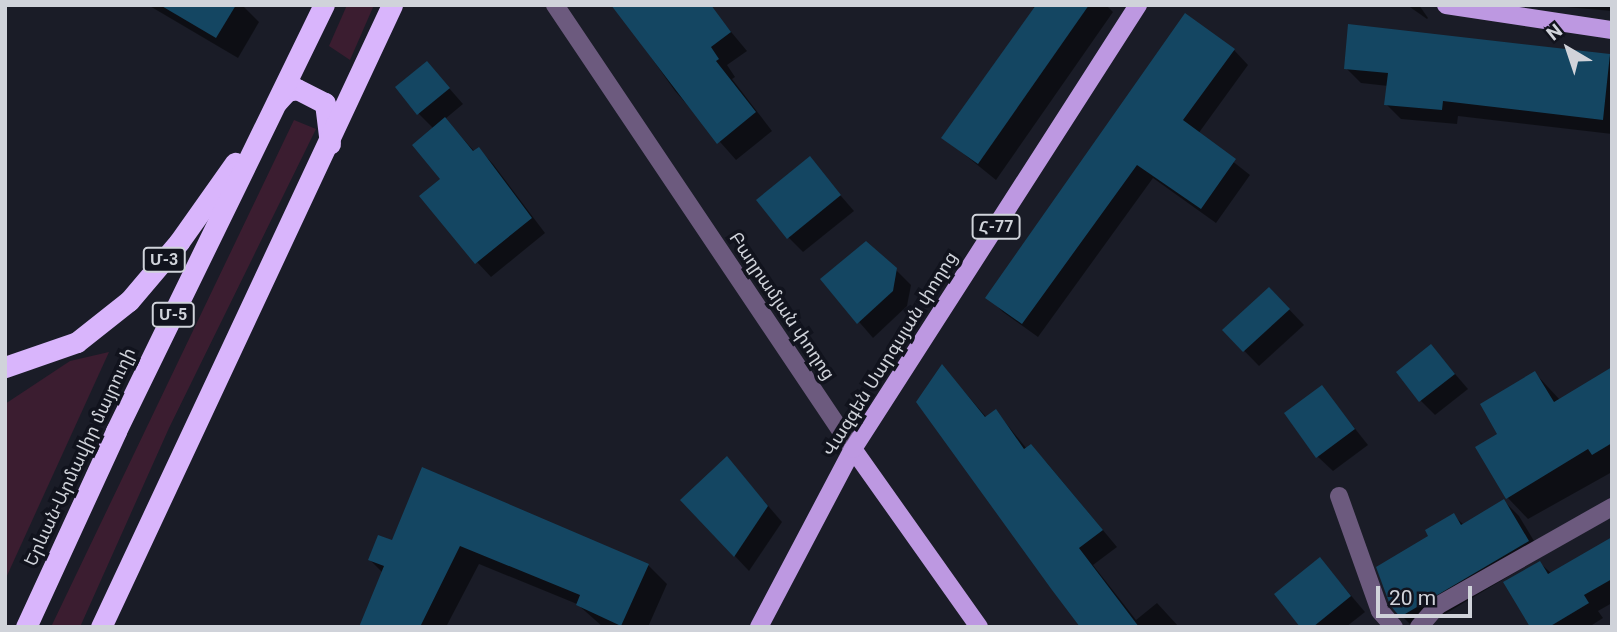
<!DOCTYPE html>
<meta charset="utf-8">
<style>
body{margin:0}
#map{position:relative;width:1617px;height:632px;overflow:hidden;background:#1a1c27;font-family:Roboto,"Noto Sans Armenian",sans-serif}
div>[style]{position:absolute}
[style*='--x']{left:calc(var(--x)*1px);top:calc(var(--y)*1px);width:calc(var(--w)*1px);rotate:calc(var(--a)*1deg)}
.green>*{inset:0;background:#3b1d30}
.shadow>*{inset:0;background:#0007}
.building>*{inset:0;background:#144662}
.minor>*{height:18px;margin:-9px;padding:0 9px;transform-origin:9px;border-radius:9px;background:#6c5a7e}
.major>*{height:18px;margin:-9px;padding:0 9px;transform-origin:9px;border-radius:9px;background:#bd98e1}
.highway>*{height:21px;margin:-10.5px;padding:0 10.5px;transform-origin:10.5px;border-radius:10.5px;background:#d9b5fc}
span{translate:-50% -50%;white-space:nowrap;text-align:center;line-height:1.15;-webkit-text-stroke:7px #11131d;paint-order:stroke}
.shield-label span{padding:2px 5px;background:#11131d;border:2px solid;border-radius:5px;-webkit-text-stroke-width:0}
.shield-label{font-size:16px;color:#d0d3da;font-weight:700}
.street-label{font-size:18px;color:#d0d3da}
.frame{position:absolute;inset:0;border:7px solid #d0d3da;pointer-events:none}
.north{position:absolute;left:1533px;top:14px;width:70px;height:70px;-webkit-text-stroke:5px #11131d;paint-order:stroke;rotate:321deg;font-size:19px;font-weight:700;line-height:28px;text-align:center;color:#d0d3da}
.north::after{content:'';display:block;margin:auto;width:24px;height:32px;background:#d0d3da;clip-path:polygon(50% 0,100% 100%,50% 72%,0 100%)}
.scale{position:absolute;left:1376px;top:586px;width:96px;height:32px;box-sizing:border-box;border:4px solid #d0d3da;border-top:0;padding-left:9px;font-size:21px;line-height:24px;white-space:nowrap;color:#d0d3da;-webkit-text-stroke:5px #11131d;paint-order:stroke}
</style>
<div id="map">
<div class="green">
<i style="clip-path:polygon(347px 5px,374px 5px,350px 60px,329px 46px)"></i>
<i style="clip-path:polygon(294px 120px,316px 129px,169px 428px,80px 627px,51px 627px)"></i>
<i style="clip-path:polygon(109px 352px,5px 580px,5px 404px,70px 361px)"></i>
</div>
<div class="shadow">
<i style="clip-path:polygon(148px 5px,242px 5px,259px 22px,238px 58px)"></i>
<i style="clip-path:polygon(614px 5px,712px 9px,747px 51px,727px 65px,735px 77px,732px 79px,772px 131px,736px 160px,675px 91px)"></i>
<i style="clip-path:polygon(1106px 5px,1113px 12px,996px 180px,944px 138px,1035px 10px,1032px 5px)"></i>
<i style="clip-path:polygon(1407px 5px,1419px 5px,1428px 18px,1427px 19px)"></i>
<i style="clip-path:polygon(1543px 5px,1612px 5px,1612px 11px)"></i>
<i style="clip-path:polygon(1350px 26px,1612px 57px,1612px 134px,1458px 116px,1457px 124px,1401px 119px,1386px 104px,1388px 86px,1361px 83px,1346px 68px)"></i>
<i style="clip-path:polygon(1234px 50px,1248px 65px,1198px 134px,1250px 175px,1216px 223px,1153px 178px,1038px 337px,1003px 312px,988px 297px)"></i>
<i style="clip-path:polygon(427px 63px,463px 104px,445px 119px,475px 152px,479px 149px,493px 164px,545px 233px,491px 277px,477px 262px,442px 179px,434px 129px,419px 114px)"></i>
<i style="clip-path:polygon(809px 159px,854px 211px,803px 252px,788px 237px)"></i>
<i style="clip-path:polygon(895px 269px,911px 285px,907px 306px,873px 338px,822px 279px)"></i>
<i style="clip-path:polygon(1284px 304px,1304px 325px,1259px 366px,1224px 330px)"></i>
<i style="clip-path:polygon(1431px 346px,1468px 389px,1435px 415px,1421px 401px)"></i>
<i style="clip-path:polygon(943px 367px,987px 418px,996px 411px,1027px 449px,1031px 446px,1047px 463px,1117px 547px,1093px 565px,1136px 620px,1157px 603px,1179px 627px,1083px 627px)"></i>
<i style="clip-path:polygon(1612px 369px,1612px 472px,1528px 519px,1507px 497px,1500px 434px,1535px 373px,1560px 400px)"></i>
<i style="clip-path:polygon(1322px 387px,1368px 445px,1333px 471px,1318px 457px)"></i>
<i style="clip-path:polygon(727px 458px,782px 522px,749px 571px,683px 501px)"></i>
<i style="clip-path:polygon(423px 470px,648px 565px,667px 584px,648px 627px,603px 627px,577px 604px,479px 564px,446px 627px,360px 627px,383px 573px,370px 560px,393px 543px)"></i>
<i style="clip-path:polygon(1504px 501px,1519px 516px,1543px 556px,1423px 627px,1413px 627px,1401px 615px,1453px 515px,1464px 525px)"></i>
<i style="clip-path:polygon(1612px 538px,1612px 603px,1598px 611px,1603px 618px,1589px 627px,1532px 627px,1540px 563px,1552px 574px)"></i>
<i style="clip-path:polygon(1320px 559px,1365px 612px,1346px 627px,1302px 627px)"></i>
</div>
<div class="building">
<i style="clip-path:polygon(160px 5px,236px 5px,216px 38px)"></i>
<i style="clip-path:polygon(611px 5px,711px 5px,731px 32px,711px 47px,719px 59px,716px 61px,756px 112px,717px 144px)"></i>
<i style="clip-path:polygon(1036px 5px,1089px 5px,978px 164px,941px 138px)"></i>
<i style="clip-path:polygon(1185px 13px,1235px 49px,1183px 120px,1236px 159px,1201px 209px,1137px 165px,1022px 324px,985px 298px)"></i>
<i style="clip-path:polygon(1348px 24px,1610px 54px,1603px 120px,1443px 101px,1442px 110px,1384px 105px,1388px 73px,1344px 69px)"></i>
<i style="clip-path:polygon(427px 61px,450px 88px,417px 115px,395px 87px)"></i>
<i style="clip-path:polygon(445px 117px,473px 151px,479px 147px,532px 218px,475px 264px,419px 196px,440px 179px,412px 145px)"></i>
<i style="clip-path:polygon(810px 156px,841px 195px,787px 239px,756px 200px)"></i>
<i style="clip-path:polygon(866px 241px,897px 268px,893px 291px,857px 324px,820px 279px)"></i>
<i style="clip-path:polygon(1269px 287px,1290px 309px,1243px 352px,1222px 330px)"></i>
<i style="clip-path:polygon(1431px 344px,1455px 374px,1419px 402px,1396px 372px)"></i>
<i style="clip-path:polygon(942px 364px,985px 417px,996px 409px,1024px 449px,1031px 444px,1103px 530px,1079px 548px,1139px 627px,1080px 627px,1052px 590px,916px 402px)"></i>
<i style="clip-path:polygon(1612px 367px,1612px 443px,1592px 455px,1588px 449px,1506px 499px,1475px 447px,1497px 434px,1480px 404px,1535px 371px,1554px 402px)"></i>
<i style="clip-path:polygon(1322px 385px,1355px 429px,1316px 458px,1284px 413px)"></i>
<i style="clip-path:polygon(727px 456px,768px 506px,734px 557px,680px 500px)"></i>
<i style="clip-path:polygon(422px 467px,649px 564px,621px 626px,576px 605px,580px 595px,460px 546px,420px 627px,359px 627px,384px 566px,368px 560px,378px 535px,392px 540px)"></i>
<i style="clip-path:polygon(1504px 499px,1529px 541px,1400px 617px,1390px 605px,1376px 567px,1428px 536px,1425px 530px,1454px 513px,1461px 525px)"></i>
<i style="clip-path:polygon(1612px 537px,1612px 579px,1584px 595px,1589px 603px,1549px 627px,1530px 627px,1503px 582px,1540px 561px,1548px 574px)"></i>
<i style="clip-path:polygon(1320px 557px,1351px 596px,1313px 627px,1300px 627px,1274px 594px)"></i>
</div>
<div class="minor">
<i style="--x:555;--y:5;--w:535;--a:56.13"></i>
<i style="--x:1339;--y:496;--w:122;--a:70.4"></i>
<i style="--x:1380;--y:611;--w:21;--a:49"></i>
<i style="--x:1419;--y:627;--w:28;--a:-49"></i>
<i style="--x:1437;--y:606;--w:201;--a:-29.5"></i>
</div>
<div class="major">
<i style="--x:1446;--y:5;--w:168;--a:8.6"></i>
<i style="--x:853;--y:449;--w:218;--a:54.7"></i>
<i style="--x:759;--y:627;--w:201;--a:-62.2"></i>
<i style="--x:853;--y:449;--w:528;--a:-57.3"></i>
</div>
<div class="highway">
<i style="--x:277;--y:102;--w:15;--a:-48"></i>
<i style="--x:287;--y:91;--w:10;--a:-11"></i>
<i style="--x:297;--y:89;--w:31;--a:27"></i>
<i style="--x:325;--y:103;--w:41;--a:83"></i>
<i style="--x:5;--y:367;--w:76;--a:-19.1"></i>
<i style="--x:77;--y:342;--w:66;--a:-38.3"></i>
<i style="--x:129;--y:301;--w:77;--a:-49.7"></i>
<i style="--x:179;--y:242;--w:97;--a:-54.7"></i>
<i style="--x:26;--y:627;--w:216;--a:-65.3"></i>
<i style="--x:116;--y:431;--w:474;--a:-64"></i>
<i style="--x:101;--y:627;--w:687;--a:-64.93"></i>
</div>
<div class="shield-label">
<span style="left:996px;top:227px">Հ-77</span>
<span style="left:164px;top:260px">Մ-3</span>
<span style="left:173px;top:315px">Մ-5</span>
</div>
<div class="street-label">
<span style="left:782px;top:306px;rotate:56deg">Բաղրամյան փողոց</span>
<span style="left:890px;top:354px;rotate:-58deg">Վազգեն Սարգսյան փողոց</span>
<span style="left:80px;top:457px;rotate:-65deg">Երևան-Արմավիր մայրուղի</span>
</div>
<div class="frame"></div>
<div class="north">N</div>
<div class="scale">20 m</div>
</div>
